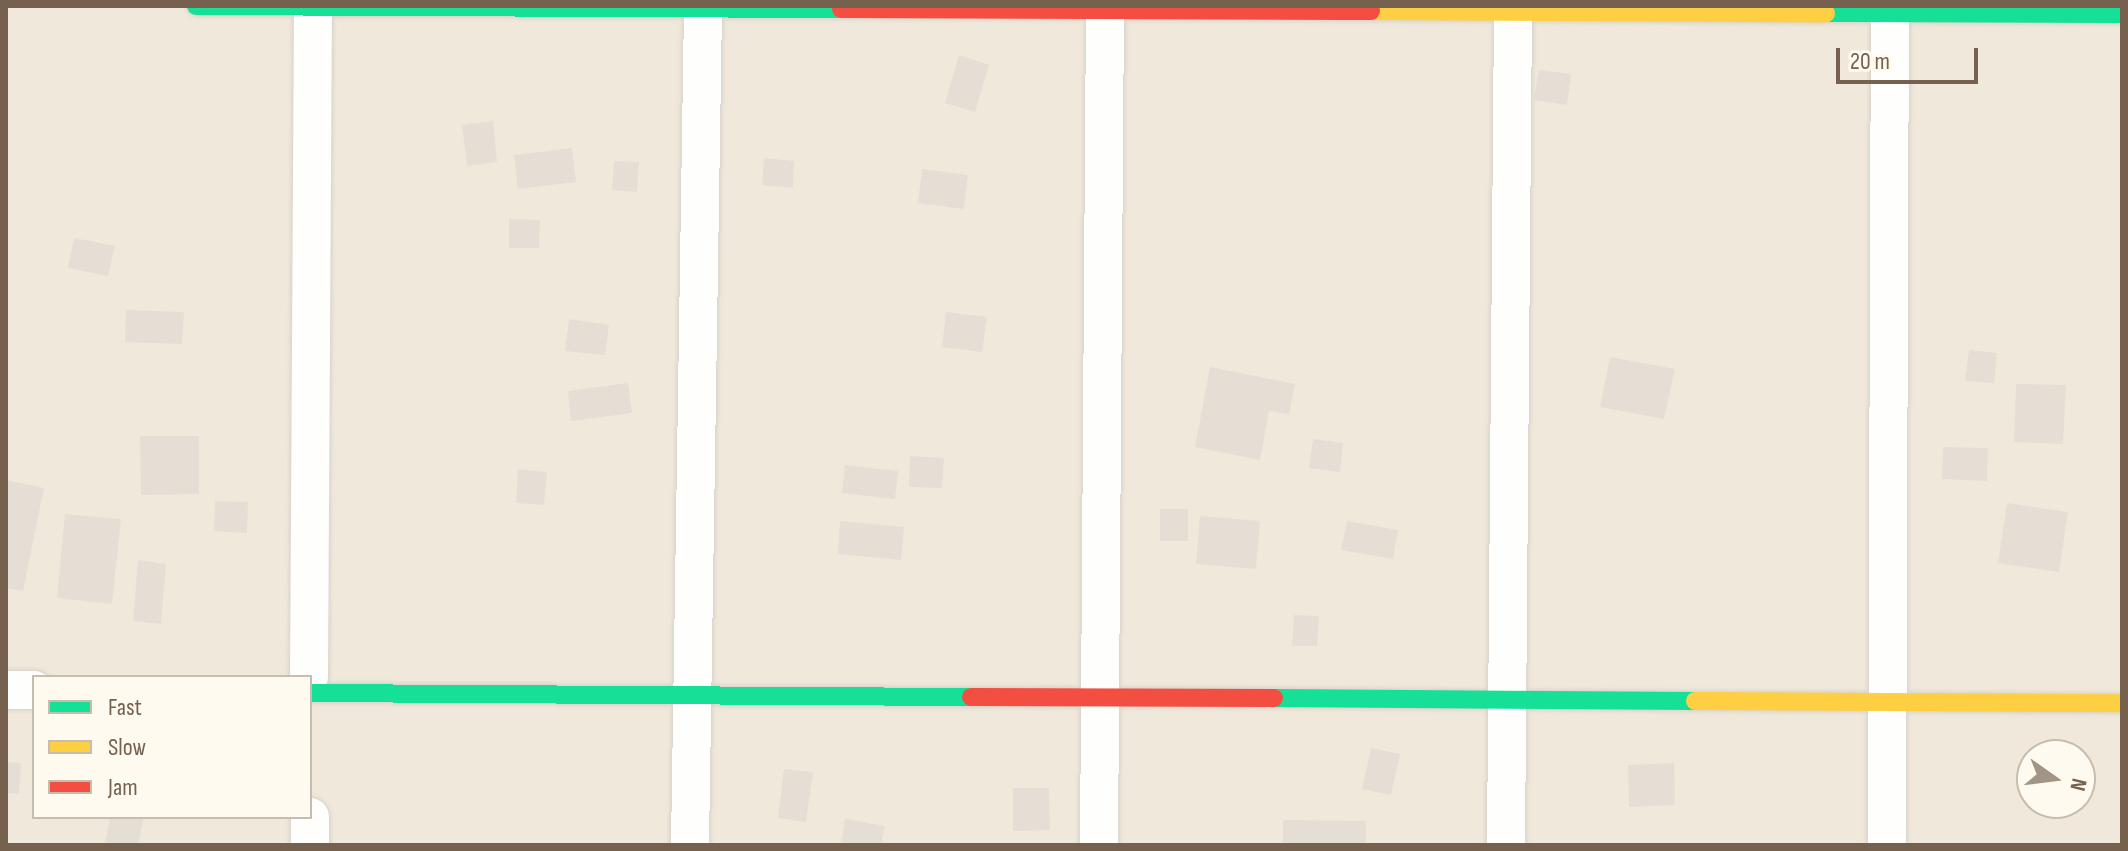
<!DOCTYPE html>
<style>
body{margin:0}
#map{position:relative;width:2128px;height:851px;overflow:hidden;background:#f8f5ed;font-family:"Sofia Sans Condensed",sans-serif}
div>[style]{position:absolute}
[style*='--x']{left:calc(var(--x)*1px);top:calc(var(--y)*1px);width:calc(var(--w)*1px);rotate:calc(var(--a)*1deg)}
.residential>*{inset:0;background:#f0e9db}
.building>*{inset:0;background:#e4ded4}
.roads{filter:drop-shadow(0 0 2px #d7d2cb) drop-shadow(0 0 2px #d7d2cb)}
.street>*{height:38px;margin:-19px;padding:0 19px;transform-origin:19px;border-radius:19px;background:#fefefc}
.fast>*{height:18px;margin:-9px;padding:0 9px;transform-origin:9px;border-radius:9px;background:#16e098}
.slow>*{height:18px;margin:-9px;padding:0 9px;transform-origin:9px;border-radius:9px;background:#ffcf43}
.jam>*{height:18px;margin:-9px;padding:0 9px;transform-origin:9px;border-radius:9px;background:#f24e42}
span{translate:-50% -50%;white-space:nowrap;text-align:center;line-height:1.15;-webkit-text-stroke:6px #fefaef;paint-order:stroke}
.frame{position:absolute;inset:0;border:8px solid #75614d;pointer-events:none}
.legend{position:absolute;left:32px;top:675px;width:280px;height:144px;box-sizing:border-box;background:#fefaef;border:2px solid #c7bdae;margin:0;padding:10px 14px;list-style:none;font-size:24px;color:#75614d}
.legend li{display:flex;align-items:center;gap:16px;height:40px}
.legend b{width:40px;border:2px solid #c7bdae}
.north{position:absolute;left:2016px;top:739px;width:80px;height:80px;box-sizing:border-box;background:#fefaef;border:2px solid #c7bdae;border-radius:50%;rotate:104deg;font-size:22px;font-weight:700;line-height:32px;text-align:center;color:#75614d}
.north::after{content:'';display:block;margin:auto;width:28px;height:36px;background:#a39585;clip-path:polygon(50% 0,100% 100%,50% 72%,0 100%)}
.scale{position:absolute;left:1836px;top:48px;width:142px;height:36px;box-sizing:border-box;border:4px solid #75614d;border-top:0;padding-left:10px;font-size:24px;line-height:28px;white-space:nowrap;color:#75614d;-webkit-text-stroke:6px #fefaef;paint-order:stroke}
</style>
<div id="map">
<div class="residential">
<i style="clip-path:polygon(evenodd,6px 6px,2122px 6px,2122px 845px,6px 845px,6px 6px,34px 677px,310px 677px,310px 817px,34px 817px,34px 677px,6px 6px,2032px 755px,2080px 755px,2080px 803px,2032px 803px,2032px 755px)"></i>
</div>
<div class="building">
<i style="clip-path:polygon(959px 55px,989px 65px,975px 112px,945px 103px)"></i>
<i style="clip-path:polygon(1539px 70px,1571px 74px,1567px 105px,1534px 100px)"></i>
<i style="clip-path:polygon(493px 121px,497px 162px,467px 166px,462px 125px)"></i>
<i style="clip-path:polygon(572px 148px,576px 182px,518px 189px,514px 155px)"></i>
<i style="clip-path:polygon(764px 158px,794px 161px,793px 188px,762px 185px)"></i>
<i style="clip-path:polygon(614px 161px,639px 162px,637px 192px,612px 190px)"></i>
<i style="clip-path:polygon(922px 169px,968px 175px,964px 209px,918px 203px)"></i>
<i style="clip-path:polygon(509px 219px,540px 220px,539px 248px,509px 248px)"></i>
<i style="clip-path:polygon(74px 238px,115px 246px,108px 276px,68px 268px)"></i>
<i style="clip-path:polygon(126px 310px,184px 312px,182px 344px,125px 342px)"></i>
<i style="clip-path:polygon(946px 312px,987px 317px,982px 352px,942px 347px)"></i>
<i style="clip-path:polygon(569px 319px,609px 325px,605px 355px,565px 351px)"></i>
<i style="clip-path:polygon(1969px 350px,1997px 353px,1994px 383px,1965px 381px)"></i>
<i style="clip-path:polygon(1610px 357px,1675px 369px,1664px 419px,1600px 407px)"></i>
<i style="clip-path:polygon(1210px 367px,1295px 384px,1289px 414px,1269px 411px,1260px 460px,1195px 447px)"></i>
<i style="clip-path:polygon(628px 383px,632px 413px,571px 421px,568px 391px)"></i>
<i style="clip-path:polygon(2016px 384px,2066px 385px,2063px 444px,2014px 442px)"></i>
<i style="clip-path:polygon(140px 436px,199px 436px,199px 494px,141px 495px)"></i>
<i style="clip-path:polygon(1313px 439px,1343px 443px,1340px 472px,1309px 468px)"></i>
<i style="clip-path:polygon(1943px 447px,1988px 448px,1987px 481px,1942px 479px)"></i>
<i style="clip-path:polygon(910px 456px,944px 458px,942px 488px,909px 487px)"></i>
<i style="clip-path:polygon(845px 465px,898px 471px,895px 499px,842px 493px)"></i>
<i style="clip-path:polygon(518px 469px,547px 472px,544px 505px,516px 503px)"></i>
<i style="clip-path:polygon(6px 480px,44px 488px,23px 591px,6px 588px)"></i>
<i style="clip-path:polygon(215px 501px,248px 502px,247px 533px,214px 531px)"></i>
<i style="clip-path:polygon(2007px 503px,2068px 512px,2059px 572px,1998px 563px)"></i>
<i style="clip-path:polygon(1160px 509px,1188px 509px,1188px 541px,1160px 541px)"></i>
<i style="clip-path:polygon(65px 514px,121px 519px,112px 604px,57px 598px)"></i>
<i style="clip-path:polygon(1200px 516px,1260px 521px,1256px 569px,1196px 564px)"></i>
<i style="clip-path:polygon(840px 521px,904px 527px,901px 560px,838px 554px)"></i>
<i style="clip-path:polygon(1347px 521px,1398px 530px,1393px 559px,1341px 550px)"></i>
<i style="clip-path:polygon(138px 560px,166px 564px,161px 624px,133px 621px)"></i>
<i style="clip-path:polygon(1294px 615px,1319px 616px,1317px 646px,1292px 646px)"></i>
<i style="clip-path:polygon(1371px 748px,1400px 754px,1391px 795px,1362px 789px)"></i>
<i style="clip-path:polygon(6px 762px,21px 763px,19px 794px,6px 793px)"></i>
<i style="clip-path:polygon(1674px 763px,1675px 805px,1629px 807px,1628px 765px)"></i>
<i style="clip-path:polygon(784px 769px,813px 772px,806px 822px,778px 818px)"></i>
<i style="clip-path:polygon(1013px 788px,1049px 788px,1050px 830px,1013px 831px)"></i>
<i style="clip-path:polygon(110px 817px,144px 817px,138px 845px,105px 844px)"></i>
<i style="clip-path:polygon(845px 819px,885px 826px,881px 845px,841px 845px)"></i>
<i style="clip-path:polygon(1283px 820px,1366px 821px,1366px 845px,1283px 845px)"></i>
</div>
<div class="roads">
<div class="street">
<i style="--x:309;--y:677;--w:671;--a:-89.66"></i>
<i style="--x:6;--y:690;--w:28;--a:0"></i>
<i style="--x:310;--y:817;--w:28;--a:90"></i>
<i style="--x:690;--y:845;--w:839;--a:-89.11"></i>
<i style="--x:1099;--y:845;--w:839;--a:-89.59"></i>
<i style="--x:1506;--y:845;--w:839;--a:-89.52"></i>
<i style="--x:1887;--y:845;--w:839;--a:-89.8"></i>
</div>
<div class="fast">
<i style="--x:196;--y:6;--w:645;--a:0.27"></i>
<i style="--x:1826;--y:13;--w:296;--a:0.2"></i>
<i style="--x:310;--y:693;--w:661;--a:0.35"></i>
<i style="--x:1274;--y:698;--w:421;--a:0.4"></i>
</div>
<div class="slow">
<i style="--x:1371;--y:11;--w:455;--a:0.3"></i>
<i style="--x:1695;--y:701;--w:427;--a:0.3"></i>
</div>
<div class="jam">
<i style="--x:841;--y:9;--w:530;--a:0.22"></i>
<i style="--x:971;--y:697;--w:303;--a:0.2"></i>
</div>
</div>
<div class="frame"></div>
<ul class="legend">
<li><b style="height:10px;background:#16e098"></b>Fast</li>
<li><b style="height:10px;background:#ffcf43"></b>Slow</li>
<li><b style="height:10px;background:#f24e42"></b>Jam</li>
</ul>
<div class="north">N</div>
<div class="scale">20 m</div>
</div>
